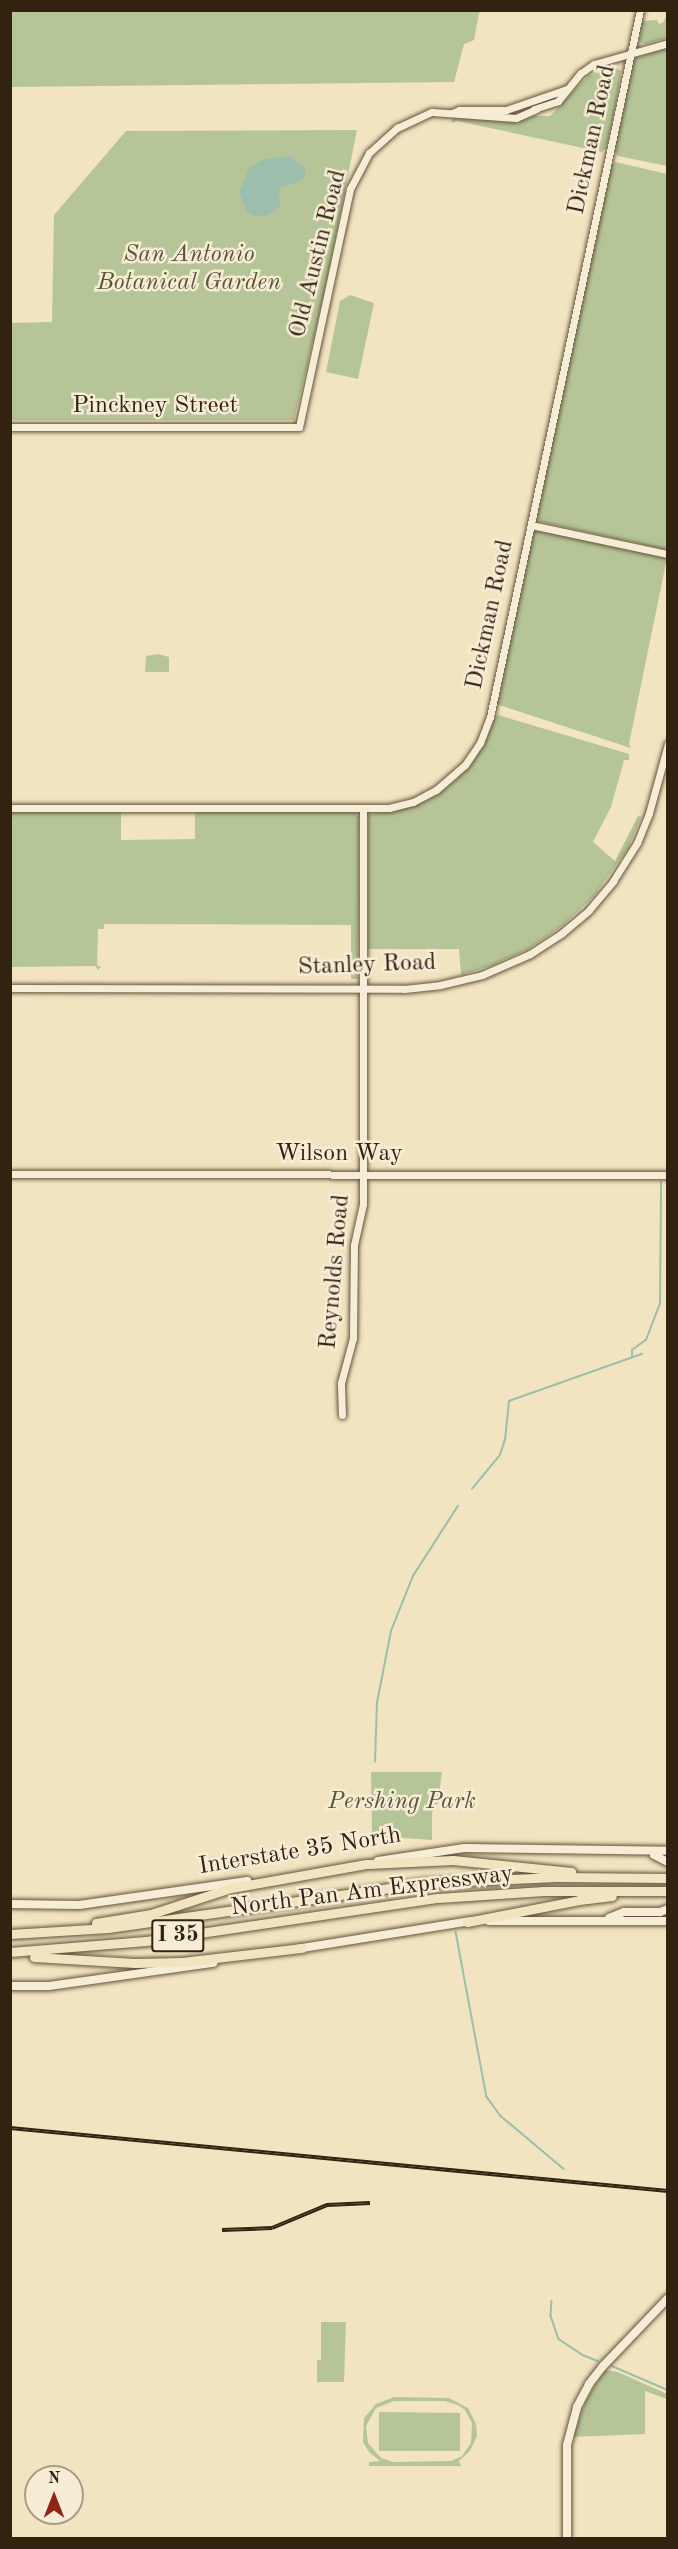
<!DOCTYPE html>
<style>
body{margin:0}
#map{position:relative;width:678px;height:2549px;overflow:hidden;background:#f2e4c1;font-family:"Old Standard TT",serif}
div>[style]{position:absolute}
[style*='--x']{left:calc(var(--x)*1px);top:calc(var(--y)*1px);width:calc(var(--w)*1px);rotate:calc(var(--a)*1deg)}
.green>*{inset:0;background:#b6c597}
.water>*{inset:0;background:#9cbfad}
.stream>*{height:1.5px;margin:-0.75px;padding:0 0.75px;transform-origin:0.75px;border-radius:0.75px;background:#9cbfad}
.roads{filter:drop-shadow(0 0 2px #62533c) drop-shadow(0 0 2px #62533c)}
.tertiary>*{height:7px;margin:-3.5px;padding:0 3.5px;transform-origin:3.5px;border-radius:3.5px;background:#f7edd7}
.secondary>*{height:8px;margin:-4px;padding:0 4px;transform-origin:4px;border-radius:4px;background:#f7edd7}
.motorway>*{height:9px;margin:-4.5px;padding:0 4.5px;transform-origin:4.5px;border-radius:4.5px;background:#f2e4c1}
.rail>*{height:4px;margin-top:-2px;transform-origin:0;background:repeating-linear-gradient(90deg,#f7edd7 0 4.5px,#322310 0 9px);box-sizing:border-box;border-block:2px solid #322310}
span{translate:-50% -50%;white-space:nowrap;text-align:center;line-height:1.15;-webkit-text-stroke:5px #f7edd7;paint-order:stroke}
.shield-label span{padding:2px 4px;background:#f7edd7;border:2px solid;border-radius:4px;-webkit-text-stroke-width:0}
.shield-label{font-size:22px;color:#322310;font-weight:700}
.street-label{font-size:24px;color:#322310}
.park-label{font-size:24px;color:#5a5438;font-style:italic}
.frame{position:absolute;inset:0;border:12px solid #322310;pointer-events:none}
.north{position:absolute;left:24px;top:2465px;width:60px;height:60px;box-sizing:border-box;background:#f7edd7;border:2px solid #a89c87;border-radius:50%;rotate:0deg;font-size:16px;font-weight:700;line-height:24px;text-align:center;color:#322310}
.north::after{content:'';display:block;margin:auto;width:21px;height:27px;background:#8f2418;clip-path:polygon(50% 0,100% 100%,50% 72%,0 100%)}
</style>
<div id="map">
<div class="green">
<i style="clip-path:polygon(10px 11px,11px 10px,482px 11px,479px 13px,474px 40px,464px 44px,454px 82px,11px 87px)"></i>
<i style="clip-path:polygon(665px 17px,667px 21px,667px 38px,645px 44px,639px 42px,642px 21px,657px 20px,659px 24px,664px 22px)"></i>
<i style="clip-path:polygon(667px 48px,667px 166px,618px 156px,613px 149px,633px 59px)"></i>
<i style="clip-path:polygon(615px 67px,621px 71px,615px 108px,606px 148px,602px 152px,457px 121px,452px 123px,452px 117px,504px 122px,533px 116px,550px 116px,588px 76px)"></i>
<i style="clip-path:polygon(357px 130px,326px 285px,294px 420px,11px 420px,10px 323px,52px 322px,54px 215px,126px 131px)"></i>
<i style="clip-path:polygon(615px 162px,667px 174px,667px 550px,541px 522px,536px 516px,609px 167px)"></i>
<i style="clip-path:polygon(350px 295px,374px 303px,358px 379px,326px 372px,340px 301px)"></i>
<i style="clip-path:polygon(540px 530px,667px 558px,629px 744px,631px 748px,496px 704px,533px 532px)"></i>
<i style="clip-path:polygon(158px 654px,169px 657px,169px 672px,145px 672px,146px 656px)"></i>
<i style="clip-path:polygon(498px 715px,629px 754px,629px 760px,624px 760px,611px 807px,593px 842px,615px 861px,638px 816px,641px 817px,628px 848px,594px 896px,562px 926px,528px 949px,490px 966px,461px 975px,459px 949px,369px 949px,368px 954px,368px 815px,426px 801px,454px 782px,475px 759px,494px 719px)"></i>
<i style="clip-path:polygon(10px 811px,121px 811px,121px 840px,195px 839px,195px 811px,354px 812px,359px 817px,358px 979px,351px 979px,351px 925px,104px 924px,104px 929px,98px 929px,97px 965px,101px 967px,98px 970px,95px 966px,11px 967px)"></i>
<i style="clip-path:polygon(371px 1772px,442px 1772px,438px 1803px,432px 1813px,432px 1840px,372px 1836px)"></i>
<i style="clip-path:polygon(321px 2322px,346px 2322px,344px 2382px,317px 2382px,317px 2360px,321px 2360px)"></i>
<i style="clip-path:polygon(605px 2370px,618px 2372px,667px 2394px,667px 2399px,645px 2391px,645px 2434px,573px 2437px,586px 2400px)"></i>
<i style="clip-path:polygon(evenodd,394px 2397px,449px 2398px,468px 2408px,476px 2424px,477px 2436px,470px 2451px,459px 2461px,461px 2466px,369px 2466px,369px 2462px,380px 2461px,369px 2452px,363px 2442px,364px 2418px,376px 2404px,394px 2397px,394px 2401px,445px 2401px,458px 2405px,465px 2410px,472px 2423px,471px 2443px,462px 2456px,451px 2461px,393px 2462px,381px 2458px,368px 2443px,366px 2426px,376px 2408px,394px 2401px)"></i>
<i style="clip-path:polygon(379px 2412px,460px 2413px,460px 2451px,379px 2451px)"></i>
</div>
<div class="water">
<i style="clip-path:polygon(290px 156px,305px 169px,305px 176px,299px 182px,281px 187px,278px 192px,281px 205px,269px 215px,254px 216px,246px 211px,239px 192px,250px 167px,265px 159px)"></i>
</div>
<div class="stream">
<i style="--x:632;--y:1357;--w:7;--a:-90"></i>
<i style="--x:632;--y:1350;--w:17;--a:-36"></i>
<i style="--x:646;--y:1340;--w:39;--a:-69"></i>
<i style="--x:660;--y:1304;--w:122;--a:-89.5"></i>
<i style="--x:472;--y:1489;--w:44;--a:-50.5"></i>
<i style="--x:500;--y:1455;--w:16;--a:-72"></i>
<i style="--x:505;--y:1440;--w:39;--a:-84"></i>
<i style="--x:509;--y:1401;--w:141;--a:-19.5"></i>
<i style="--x:375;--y:1762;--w:59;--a:-88.1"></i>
<i style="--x:377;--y:1703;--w:73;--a:-79"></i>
<i style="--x:391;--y:1631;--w:59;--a:-68.2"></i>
<i style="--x:413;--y:1576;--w:83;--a:-57.3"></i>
<i style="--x:456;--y:1932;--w:168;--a:79.4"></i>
<i style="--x:487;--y:2097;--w:24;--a:54"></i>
<i style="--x:501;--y:2116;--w:82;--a:40.1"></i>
<i style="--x:552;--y:2301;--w:15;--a:94"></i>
<i style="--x:551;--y:2316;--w:24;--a:71"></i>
<i style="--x:559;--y:2339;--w:29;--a:34"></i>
<i style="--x:583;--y:2355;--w:16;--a:22"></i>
<i style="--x:612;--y:2366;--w:61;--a:23.2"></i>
</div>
<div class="roads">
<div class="tertiary">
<i style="--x:534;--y:109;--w:25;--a:-18"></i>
<i style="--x:558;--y:101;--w:36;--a:-51"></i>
<i style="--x:581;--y:73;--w:16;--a:-35"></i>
<i style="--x:594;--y:64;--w:77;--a:-15.8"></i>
<i style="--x:452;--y:113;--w:8;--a:-23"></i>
<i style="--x:459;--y:110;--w:47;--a:0"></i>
<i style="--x:506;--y:110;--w:65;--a:-19"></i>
<i style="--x:10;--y:427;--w:289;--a:0"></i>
<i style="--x:299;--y:427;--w:243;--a:-77.9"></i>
<i style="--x:350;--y:189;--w:41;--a:-62.2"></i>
<i style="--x:369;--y:153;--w:38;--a:-42"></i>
<i style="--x:397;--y:128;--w:38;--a:-25"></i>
<i style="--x:432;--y:112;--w:84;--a:4.1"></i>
<i style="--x:516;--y:118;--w:22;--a:-24"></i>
<i style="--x:531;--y:525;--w:140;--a:12"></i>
<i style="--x:10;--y:808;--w:379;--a:0"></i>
<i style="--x:389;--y:808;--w:25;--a:-14"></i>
<i style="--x:413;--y:802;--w:26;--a:-28"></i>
<i style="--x:436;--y:790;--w:38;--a:-41"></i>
<i style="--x:465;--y:765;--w:27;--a:-56"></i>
<i style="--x:480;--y:743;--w:28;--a:-69"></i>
<i style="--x:490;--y:717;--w:723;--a:-78.02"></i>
<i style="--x:10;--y:988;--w:394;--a:0.1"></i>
<i style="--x:404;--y:989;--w:36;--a:-6"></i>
<i style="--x:440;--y:985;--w:43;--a:-13.4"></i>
<i style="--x:482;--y:975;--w:52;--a:-23.6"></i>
<i style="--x:530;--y:954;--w:38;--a:-33"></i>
<i style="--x:562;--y:933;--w:35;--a:-40"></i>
<i style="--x:589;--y:910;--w:38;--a:-50"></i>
<i style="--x:613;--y:881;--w:45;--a:-57.7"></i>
<i style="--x:637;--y:843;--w:32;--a:-68"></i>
<i style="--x:649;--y:813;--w:72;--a:-74.6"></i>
<i style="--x:10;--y:1174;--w:658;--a:0.09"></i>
<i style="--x:342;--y:1415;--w:32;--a:-92"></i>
<i style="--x:341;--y:1383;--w:47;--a:-75.1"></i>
<i style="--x:353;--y:1338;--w:93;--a:-89.4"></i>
<i style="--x:354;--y:1245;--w:42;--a:-77.6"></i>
<i style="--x:363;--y:1204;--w:395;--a:-90"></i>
</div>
<div class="secondary">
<i style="--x:654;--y:1855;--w:16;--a:27"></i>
<i style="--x:378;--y:1861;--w:87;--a:-8.6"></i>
<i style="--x:464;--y:1848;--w:204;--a:0.8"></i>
<i style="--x:10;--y:1904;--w:69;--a:0.8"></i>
<i style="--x:79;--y:1905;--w:170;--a:-8.1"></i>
<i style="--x:609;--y:1918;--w:16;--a:-22"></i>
<i style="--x:624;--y:1912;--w:36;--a:0"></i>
<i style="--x:660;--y:1912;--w:9;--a:-21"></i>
<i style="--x:489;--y:1921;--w:179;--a:0"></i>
<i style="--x:296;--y:1949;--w:177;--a:-9.1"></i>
<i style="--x:10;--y:1986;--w:39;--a:0"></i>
<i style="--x:49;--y:1986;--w:166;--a:-8"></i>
<i style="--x:567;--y:2538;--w:93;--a:-90"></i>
<i style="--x:567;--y:2445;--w:39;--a:-75"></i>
<i style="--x:577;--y:2407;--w:26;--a:-62"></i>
<i style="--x:589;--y:2384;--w:23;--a:-52"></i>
<i style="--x:603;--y:2366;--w:94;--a:-46.3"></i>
</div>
<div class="motorway">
<i style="--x:368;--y:1864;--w:85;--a:-2.7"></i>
<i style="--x:453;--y:1860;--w:119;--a:5.8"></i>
<i style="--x:467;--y:1922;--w:114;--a:-11.1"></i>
<i style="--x:579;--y:1900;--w:33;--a:-7"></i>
<i style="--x:96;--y:1923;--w:56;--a:-9.3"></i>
<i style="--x:151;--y:1914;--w:84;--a:-18"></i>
<i style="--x:231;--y:1888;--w:137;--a:-10.1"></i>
<i style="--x:10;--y:1934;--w:98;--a:-3.5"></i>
<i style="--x:108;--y:1928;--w:318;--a:-8.1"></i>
<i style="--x:423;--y:1883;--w:133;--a:-2.6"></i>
<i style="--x:556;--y:1877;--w:112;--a:0.5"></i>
<i style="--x:10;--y:1952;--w:136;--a:-4.6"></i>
<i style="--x:146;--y:1941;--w:295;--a:-8.4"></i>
<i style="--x:438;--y:1898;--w:106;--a:-3.8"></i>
<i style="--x:544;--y:1891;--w:124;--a:0"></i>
<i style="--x:34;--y:1957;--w:101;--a:3.4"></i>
<i style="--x:135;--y:1963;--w:47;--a:-1.2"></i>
<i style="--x:182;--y:1962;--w:121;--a:-6.7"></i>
</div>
</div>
<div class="rail">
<i style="--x:10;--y:2128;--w:661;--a:5.47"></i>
<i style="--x:222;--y:2230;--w:50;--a:-2.3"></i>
<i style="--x:272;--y:2228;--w:60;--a:-22.7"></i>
<i style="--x:327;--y:2205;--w:43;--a:-2.7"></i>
</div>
<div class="shield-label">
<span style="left:178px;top:1936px">I 35</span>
</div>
<div class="street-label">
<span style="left:593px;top:140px;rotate:-78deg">Dickman Road</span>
<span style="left:319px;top:254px;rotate:-76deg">Old Austin Road</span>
<span style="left:155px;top:407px">Pinckney Street</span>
<span style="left:491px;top:615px;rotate:-78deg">Dickman Road</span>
<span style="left:367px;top:966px;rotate:-2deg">Stanley Road</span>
<span style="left:339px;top:1155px">Wilson Way</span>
<span style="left:336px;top:1272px;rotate:-85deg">Reynolds Road</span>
<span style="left:300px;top:1852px;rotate:-9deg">Interstate 35 North</span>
<span style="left:372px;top:1892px;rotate:-7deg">North Pan Am Expressway</span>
</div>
<div class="park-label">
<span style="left:189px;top:270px">San Antonio<br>Botanical Garden</span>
<span style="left:402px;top:1803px">Pershing Park</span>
</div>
<div class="frame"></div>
<div class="north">N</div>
</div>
